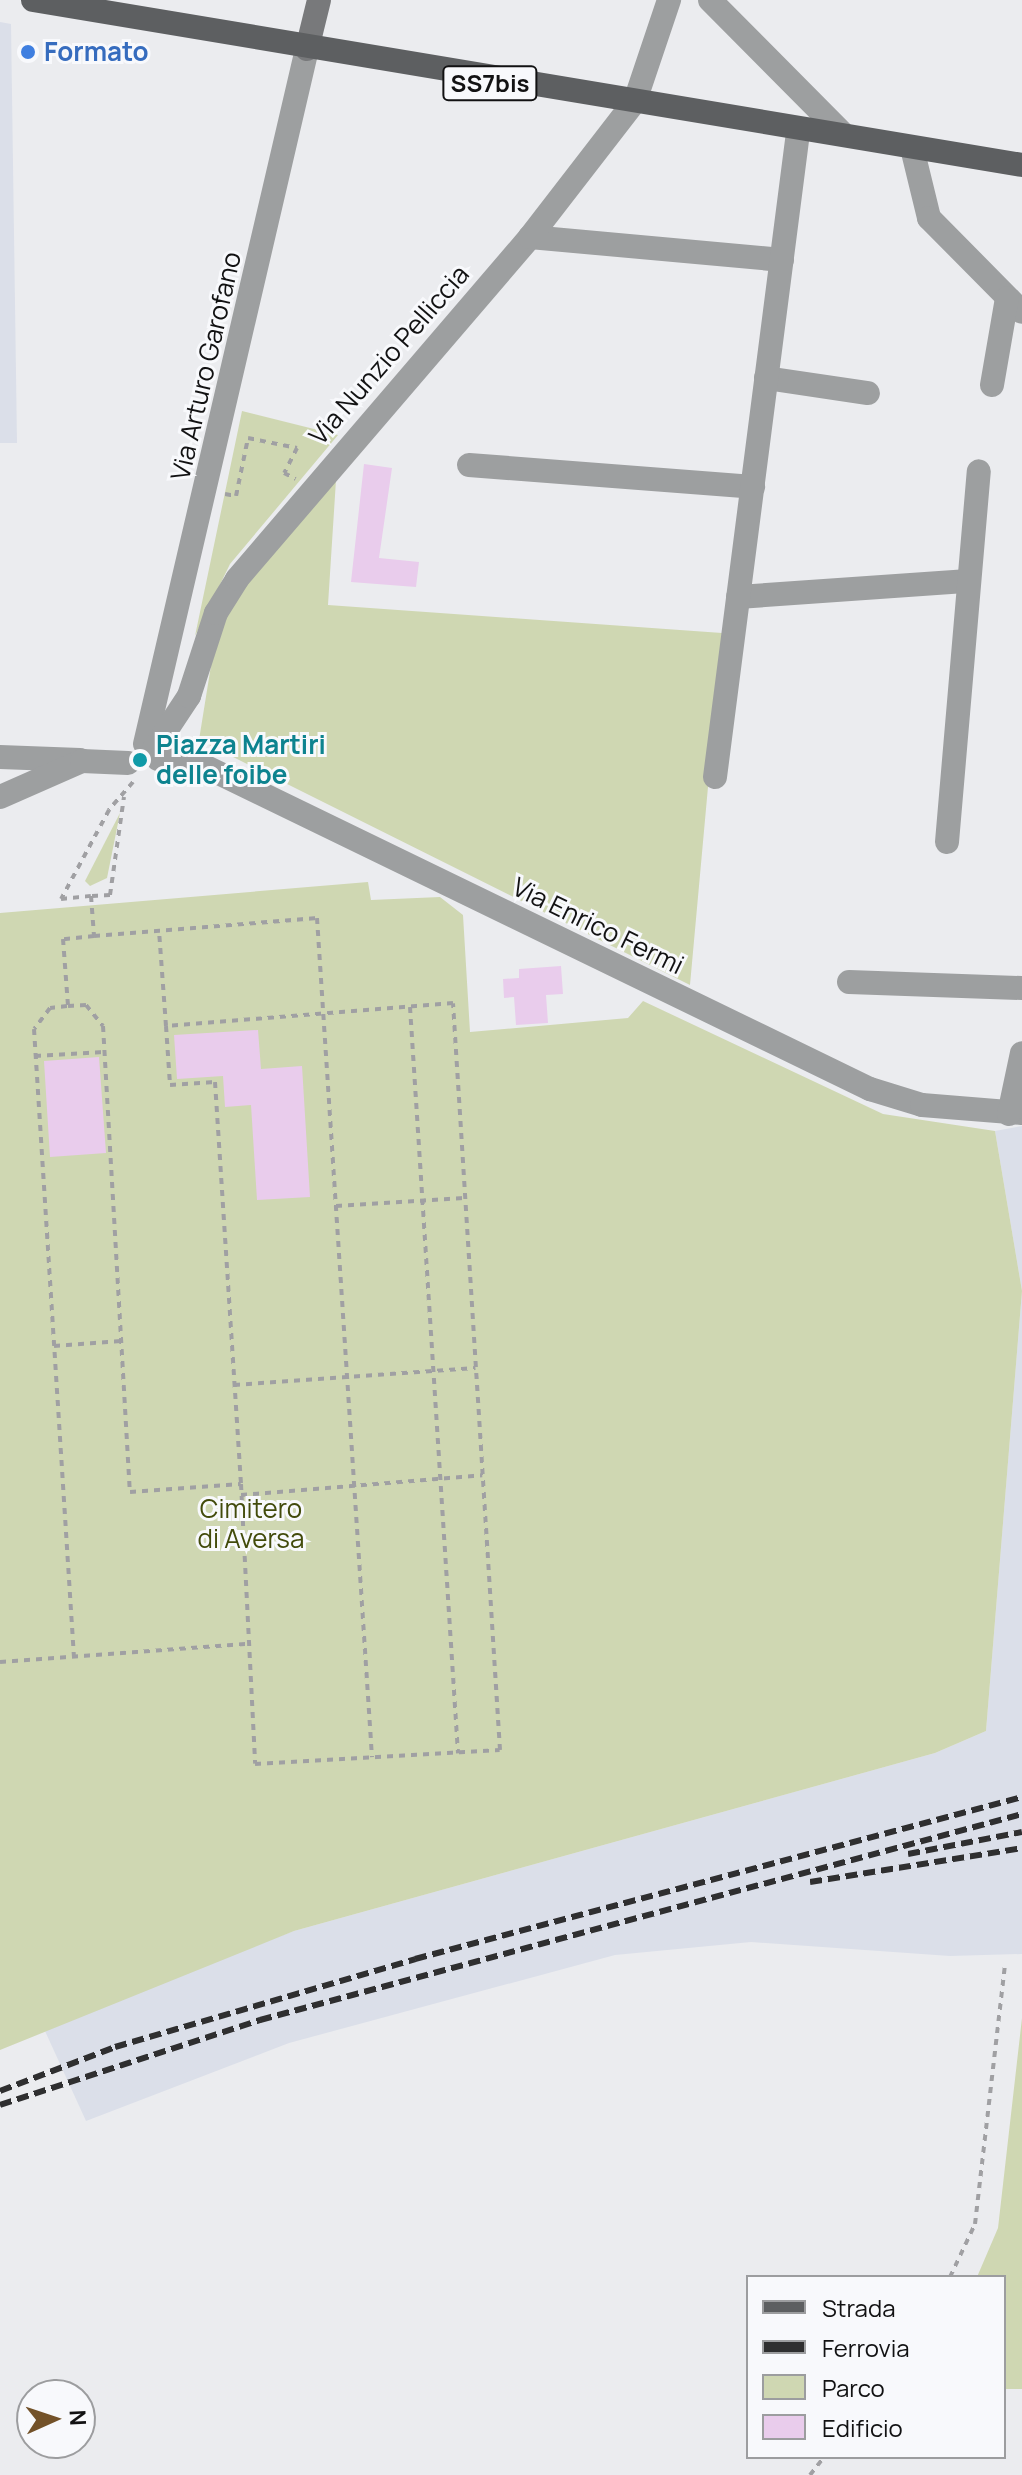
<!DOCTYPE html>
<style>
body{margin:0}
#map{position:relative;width:1022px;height:2475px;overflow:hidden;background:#ebecef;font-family:Manrope,sans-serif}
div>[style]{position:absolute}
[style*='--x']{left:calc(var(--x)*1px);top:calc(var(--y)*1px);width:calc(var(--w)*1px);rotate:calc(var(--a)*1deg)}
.built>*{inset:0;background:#dbdfe9}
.green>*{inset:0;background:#cfd7b2}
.building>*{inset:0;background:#e9ccec}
.path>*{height:4px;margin-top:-2px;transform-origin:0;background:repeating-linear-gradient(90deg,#a0a0a3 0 6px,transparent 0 12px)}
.street>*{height:24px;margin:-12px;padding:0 12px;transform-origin:12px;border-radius:12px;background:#9d9fa0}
.secondary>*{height:24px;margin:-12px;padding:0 12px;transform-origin:12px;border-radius:12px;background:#78797b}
.primary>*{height:24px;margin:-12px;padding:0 12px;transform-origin:12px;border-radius:12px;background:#5d5f61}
.rail>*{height:6px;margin-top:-3px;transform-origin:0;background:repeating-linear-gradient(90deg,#2f2f30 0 12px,transparent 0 18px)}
.dots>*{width:22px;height:22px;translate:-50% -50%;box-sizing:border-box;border:4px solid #f8f9fc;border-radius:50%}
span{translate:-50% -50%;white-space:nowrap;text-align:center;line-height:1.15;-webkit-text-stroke:6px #f8f9fc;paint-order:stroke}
.shield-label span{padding:2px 6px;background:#f8f9fc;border:2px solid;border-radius:6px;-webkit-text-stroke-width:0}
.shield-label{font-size:24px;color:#121213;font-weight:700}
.shop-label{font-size:26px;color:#366cbe;font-weight:700}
.left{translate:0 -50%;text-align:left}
.street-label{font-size:26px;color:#121213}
.culture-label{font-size:26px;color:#0d838f;font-weight:700}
.park-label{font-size:26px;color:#424b0b}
.legend{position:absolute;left:746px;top:2275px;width:260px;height:184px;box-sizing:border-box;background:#f8f9fc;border:2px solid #9c9d9f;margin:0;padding:10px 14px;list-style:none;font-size:24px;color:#121213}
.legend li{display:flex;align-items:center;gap:16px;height:40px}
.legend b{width:40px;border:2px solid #9c9d9f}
.north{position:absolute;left:16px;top:2379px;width:80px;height:80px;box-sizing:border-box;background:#f8f9fc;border:2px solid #9c9d9f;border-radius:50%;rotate:87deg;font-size:22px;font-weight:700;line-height:32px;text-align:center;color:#121213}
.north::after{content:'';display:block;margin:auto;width:28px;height:36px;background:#735229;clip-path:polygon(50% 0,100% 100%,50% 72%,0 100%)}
</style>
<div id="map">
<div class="built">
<i style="clip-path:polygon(0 22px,11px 24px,17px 443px,0 443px)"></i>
<i style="clip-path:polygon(1022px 1126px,1022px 1954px,950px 1956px,751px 1942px,615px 1955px,289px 2043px,86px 2121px,45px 2031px,153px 1983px,294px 1931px,935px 1753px,986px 1731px,1022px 1291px,995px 1131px)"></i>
</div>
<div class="green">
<i style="clip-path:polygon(242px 411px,338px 435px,230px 564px,195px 636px)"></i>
<i style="clip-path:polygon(336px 480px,328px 605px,722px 633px,690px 985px,199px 740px,213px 653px,235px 596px)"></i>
<i style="clip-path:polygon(120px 813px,107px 878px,90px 886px,85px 881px)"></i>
<i style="clip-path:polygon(368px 882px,371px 900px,440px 897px,463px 915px,470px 1032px,628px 1018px,643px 1001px,883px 1114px,995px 1131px,1022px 1291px,986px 1731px,935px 1753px,294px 1931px,0 2050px,0 913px)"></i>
<i style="clip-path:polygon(1022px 2018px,1022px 2389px,1004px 2389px,1004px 2277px,977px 2277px,998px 2228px)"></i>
</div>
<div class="building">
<i style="clip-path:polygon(364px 464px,392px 468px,379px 558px,419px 562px,416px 587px,351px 582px)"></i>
<i style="clip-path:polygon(561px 966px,563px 994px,546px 995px,548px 1023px,516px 1025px,514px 997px,504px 998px,503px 979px,519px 978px,519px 969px)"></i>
<i style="clip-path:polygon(258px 1030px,261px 1069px,302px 1066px,310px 1197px,257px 1200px,251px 1105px,225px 1107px,223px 1076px,177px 1079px,174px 1035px)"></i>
<i style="clip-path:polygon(99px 1057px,106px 1153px,50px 1157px,44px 1061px)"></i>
</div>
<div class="path">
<i style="--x:225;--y:494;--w:11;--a:10"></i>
<i style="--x:236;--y:496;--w:59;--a:-78.3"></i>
<i style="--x:248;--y:438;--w:50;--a:11.5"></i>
<i style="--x:297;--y:448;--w:28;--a:117"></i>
<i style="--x:284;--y:473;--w:13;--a:27"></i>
<i style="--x:133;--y:782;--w:37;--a:131"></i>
<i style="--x:109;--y:810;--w:101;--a:118.3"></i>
<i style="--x:61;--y:899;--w:30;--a:-6"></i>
<i style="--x:91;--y:896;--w:40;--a:85.7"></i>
<i style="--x:94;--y:936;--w:224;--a:-4.6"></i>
<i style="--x:317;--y:918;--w:841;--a:86.25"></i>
<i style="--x:92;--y:896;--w:18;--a:-3"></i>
<i style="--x:110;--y:895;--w:99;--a:-81.9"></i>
<i style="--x:94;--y:936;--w:31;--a:174"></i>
<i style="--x:63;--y:939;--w:67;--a:85.7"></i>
<i style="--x:68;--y:1006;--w:18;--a:-3"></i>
<i style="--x:86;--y:1005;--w:27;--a:51"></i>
<i style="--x:103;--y:1026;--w:467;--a:86.7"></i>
<i style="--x:130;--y:1492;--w:111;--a:-4.1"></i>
<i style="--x:241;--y:1484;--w:280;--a:87.1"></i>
<i style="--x:255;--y:1764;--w:245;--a:-3.3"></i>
<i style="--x:500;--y:1750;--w:748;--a:-93.6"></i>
<i style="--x:453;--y:1003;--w:288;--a:175.4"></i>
<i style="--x:166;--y:1026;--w:95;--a:-94.2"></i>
<i style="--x:67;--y:1006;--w:17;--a:173"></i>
<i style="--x:50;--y:1008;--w:26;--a:127"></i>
<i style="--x:34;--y:1029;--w:629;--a:86.36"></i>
<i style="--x:410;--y:1007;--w:748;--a:86.32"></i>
<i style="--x:166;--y:1026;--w:59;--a:86.1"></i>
<i style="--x:170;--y:1085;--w:45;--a:-3.8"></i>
<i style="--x:215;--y:1082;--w:403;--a:86.3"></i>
<i style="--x:35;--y:1056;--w:69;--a:-3.3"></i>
<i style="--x:336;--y:1206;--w:128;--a:-3.6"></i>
<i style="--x:54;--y:1346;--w:67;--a:-4.3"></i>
<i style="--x:234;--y:1385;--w:242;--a:-4"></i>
<i style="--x:241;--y:1495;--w:242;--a:-4.7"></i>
<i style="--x:0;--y:1662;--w:249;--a:-4.2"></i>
<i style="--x:950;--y:2277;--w:59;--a:-64.7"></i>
<i style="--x:975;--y:2224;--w:261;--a:-83.4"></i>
<i style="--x:810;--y:2475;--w:23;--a:-52"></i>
</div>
<div class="street">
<i style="--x:710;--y:0;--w:187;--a:45.2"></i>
<i style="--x:912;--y:148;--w:72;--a:76.3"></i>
<i style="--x:929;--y:218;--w:132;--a:45.3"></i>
<i style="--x:530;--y:237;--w:253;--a:5.2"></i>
<i style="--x:766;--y:378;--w:103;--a:8.4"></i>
<i style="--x:992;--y:385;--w:88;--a:-80.2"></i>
<i style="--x:469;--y:465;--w:285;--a:4.4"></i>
<i style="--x:738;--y:597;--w:231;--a:-4"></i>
<i style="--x:145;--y:744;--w:714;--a:-76.88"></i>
<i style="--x:154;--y:749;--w:64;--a:-56.6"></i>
<i style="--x:189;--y:696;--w:87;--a:-72"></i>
<i style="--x:216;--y:613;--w:40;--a:-58"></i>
<i style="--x:237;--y:579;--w:450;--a:-49.4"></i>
<i style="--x:530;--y:237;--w:172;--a:-52.3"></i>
<i style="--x:635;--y:101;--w:107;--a:-71.4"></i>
<i style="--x:0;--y:757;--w:80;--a:2.1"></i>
<i style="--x:158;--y:759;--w:42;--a:6.8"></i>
<i style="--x:200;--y:764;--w:745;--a:25.88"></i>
<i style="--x:870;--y:1089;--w:54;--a:17.1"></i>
<i style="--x:922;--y:1105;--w:100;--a:4.6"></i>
<i style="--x:715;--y:777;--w:649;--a:-82.66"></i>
<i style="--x:0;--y:797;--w:90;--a:-23.7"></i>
<i style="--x:82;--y:761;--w:46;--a:2.5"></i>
<i style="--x:947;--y:842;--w:372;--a:-85.1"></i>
<i style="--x:849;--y:982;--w:173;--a:2"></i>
<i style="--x:1009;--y:1114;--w:62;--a:-78"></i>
</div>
<div class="secondary">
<i style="--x:307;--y:49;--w:50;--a:-76.2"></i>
</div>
<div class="primary">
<i style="--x:33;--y:0;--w:1003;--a:9.47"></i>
</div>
<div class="rail">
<i style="--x:908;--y:1854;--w:116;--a:-10.9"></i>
<i style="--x:810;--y:1882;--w:215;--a:-9.1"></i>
<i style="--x:0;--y:2091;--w:123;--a:-20.9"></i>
<i style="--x:115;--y:2047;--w:313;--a:-16.3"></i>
<i style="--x:415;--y:1959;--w:628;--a:-14.94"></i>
<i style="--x:0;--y:2105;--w:274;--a:-18.1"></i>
<i style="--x:260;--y:2020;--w:789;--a:-15.13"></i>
</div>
<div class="dots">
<i style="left:28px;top:52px;background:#3f7fe0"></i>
<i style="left:140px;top:760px;background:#0f9aa8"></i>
</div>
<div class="shield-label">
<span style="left:490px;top:83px">SS7bis</span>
</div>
<div class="shop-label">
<span class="left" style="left:44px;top:52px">Formato</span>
</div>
<div class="street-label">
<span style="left:389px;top:355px;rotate:-49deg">Via Nunzio Pelliccia</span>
<span style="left:206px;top:366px;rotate:-77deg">Via Arturo Garofano</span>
<span style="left:598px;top:926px;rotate:26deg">Via Enrico Fermi</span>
</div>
<div class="culture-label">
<span class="left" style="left:156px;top:760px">Piazza Martiri<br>delle foibe</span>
</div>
<div class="park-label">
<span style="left:251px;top:1524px">Cimitero<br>di Aversa</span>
</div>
<ul class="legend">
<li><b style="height:10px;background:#5d5f61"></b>Strada</li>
<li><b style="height:10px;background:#2f2f30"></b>Ferrovia</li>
<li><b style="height:22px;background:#cfd7b2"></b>Parco</li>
<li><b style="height:22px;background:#e9ccec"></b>Edificio</li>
</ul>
<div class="north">N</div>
</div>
